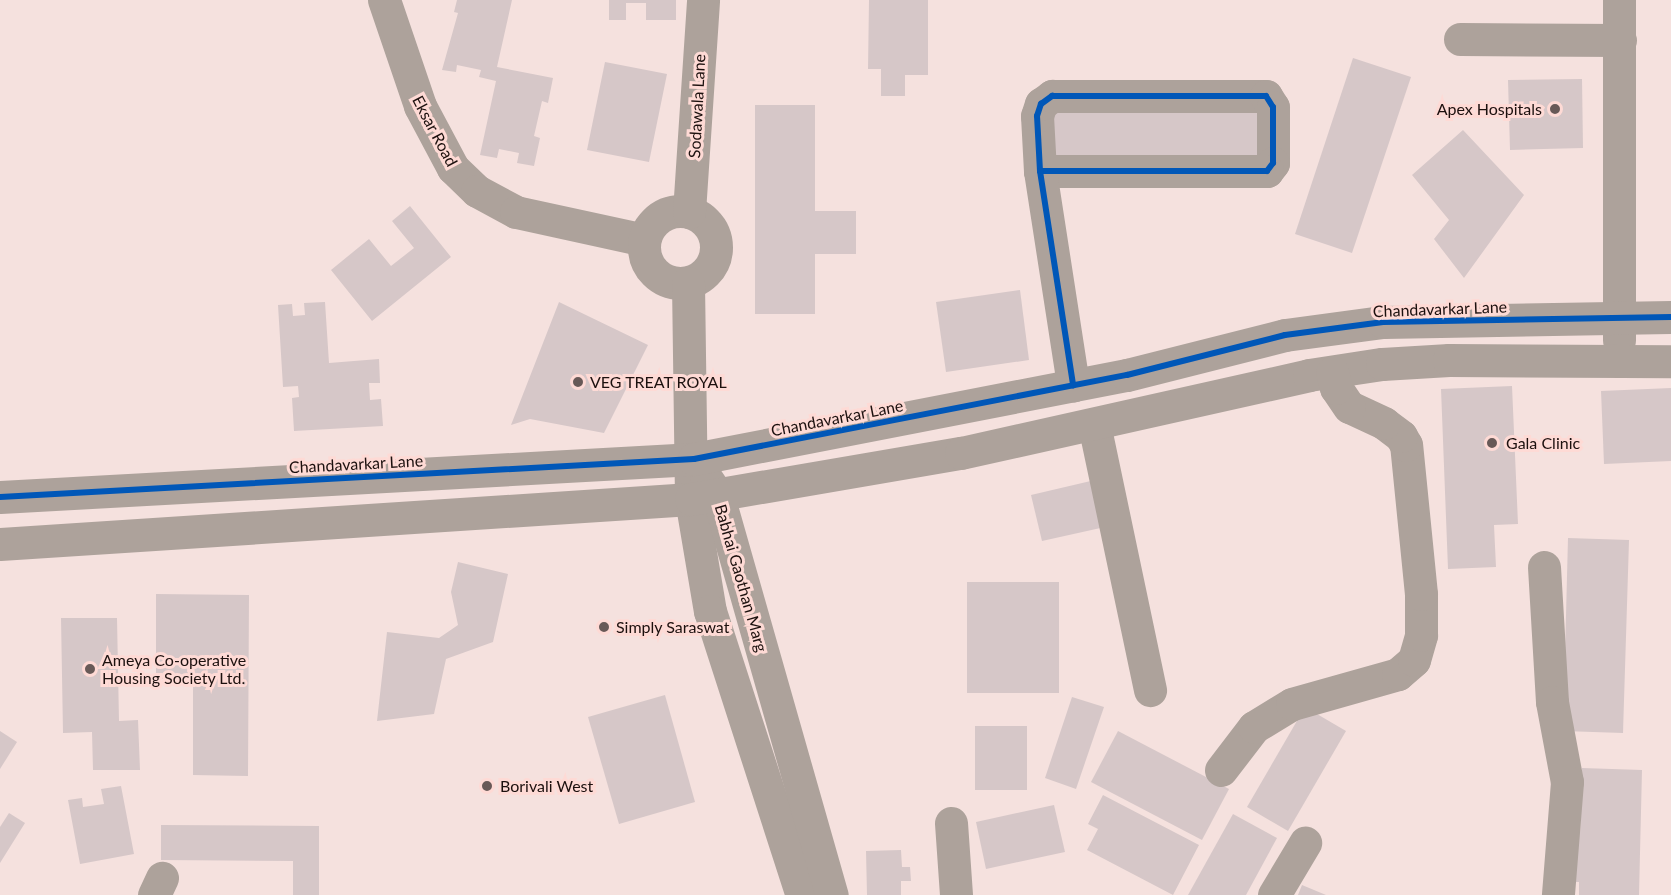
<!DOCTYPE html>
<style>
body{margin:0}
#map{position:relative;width:1671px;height:895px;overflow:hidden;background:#f5e1de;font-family:Lato,sans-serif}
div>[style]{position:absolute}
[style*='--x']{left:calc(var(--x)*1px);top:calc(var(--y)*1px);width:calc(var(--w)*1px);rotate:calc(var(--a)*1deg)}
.building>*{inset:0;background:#d6c7c8}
.minor>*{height:33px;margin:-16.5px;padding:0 16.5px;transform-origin:16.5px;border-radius:16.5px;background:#ada29b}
.minor>.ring{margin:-16.5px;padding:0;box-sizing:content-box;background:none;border:33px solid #ada29b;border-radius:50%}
.cycleway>*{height:6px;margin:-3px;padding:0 3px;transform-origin:3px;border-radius:3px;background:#0057b8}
.dots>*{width:16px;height:16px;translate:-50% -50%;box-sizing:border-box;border:3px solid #fedad5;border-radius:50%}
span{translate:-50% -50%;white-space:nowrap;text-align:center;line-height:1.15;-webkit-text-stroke:6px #fedad5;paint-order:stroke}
.street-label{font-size:16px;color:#1c100e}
.poi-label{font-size:16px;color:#1c100e}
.right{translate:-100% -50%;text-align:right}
.left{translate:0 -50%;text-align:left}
</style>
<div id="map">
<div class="building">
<i style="clip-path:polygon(457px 0,512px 0,497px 67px,553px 78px,548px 103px,542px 101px,534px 136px,540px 138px,534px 166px,517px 163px,519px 153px,499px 149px,497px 158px,480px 155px,496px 81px,479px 77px,481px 70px,457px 65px,456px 72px,442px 70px,458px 13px,454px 12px)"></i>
<i style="clip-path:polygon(609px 0,676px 0,676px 20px,646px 20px,646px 3px,626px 3px,626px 20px,609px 20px)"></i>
<i style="clip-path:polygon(869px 0,928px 0,928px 75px,905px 75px,905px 96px,881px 96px,881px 69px,868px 69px)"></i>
<i style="clip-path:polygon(1353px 58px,1411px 77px,1352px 253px,1295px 234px)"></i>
<i style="clip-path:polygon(605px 62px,667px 74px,649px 162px,587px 150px)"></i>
<i style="clip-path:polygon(1582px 79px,1583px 148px,1510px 150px,1508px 80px)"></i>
<i style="clip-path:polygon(1052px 101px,1268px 102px,1267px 156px,1051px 159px)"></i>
<i style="clip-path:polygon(755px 105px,815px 105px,815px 211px,856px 211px,856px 254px,815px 254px,815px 314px,755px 314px)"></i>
<i style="clip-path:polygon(1463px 130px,1524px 195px,1464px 278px,1434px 239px,1449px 220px,1412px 175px)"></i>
<i style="clip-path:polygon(410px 206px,451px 257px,372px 321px,331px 270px,369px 239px,391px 266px,414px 248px,392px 221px)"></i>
<i style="clip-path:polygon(1020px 290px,1029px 360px,946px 372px,936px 302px)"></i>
<i style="clip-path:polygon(325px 302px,329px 363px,379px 359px,380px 383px,369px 383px,370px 400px,381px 399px,383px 426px,294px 431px,292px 398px,299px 397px,298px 386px,283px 387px,278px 305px,292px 304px,293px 316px,305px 315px,304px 303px)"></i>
<i style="clip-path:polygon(559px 302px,648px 345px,604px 433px,530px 419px,511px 425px)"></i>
<i style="clip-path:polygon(1512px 386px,1518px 524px,1494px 525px,1496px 567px,1448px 569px,1441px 389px)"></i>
<i style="clip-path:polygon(1671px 388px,1671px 461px,1604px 464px,1601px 391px)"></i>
<i style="clip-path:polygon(1095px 480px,1105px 527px,1042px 541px,1031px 495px)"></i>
<i style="clip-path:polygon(1568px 538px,1629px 540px,1623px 733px,1563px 731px)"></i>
<i style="clip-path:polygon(458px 562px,508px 574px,493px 642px,446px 659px,434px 714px,377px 721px,387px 632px,439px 638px,458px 625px,451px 592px)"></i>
<i style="clip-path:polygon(967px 582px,1059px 582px,1059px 693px,967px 693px)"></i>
<i style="clip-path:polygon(156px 594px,249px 595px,248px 776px,193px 775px,193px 679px,156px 679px)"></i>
<i style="clip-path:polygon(61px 618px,117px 618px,119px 721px,138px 720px,140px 770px,93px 770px,92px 732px,63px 733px)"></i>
<i style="clip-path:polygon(665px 695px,695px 802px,619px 824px,588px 717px)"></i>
<i style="clip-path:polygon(1072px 697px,1104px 707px,1076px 789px,1045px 778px)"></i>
<i style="clip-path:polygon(1305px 707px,1346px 731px,1288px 831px,1247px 807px)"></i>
<i style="clip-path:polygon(975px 726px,1027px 726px,1027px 790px,975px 790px)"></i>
<i style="clip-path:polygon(0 731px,17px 742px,0 769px)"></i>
<i style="clip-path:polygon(1118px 731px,1229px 789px,1202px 840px,1091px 782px)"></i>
<i style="clip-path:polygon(1582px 768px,1642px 770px,1639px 895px,1579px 895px,1579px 882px,1571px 882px,1572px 833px,1580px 833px)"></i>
<i style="clip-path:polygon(121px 786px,134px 854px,80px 864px,68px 800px,82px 798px,83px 807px,104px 804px,101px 789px)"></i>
<i style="clip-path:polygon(1103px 795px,1199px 845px,1173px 895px,1087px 850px,1098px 829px,1088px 824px)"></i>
<i style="clip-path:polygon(1054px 805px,1065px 852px,986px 869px,976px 822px)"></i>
<i style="clip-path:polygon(9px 813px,25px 823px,0 863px,0 827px)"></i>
<i style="clip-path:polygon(1233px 814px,1277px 838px,1246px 895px,1188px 895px)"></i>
<i style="clip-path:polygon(161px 825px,319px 826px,319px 895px,293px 895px,293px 861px,161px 860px)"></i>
<i style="clip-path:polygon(901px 850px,902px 867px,910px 867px,911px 881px,901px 881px,901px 895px,867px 895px,866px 851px)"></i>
<i style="clip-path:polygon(1302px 885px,1326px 895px,1298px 895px)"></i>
</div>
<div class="minor">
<i style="--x:384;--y:0;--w:112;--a:71.2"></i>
<i style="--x:420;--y:106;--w:70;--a:62"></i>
<i style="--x:453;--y:168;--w:33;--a:44"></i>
<i style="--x:477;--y:191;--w:44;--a:28.3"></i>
<i style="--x:516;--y:212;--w:131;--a:12.3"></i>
<i style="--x:1460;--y:39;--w:160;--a:0.4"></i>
<i style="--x:1040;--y:171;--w:55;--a:-93.1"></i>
<i style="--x:1037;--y:116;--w:13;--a:-72"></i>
<i style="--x:1041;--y:104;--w:14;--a:-36"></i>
<i style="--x:1052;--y:96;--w:214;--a:0"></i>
<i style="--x:1266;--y:96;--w:13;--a:58"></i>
<i style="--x:1273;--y:107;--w:56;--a:90"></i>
<i style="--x:1273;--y:163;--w:10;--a:127"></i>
<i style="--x:1267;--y:171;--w:227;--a:180"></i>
<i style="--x:1040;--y:171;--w:217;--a:81.2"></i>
<i class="ring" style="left:644px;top:211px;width:39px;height:39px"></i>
<i style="--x:689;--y:212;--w:212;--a:-86.2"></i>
<i style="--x:688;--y:283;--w:216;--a:89.2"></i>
<i style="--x:691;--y:499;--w:114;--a:80.4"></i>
<i style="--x:710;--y:611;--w:299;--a:72.1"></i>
<i style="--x:1619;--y:340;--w:340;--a:-90"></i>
<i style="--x:1094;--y:424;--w:272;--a:78.1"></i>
<i style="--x:706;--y:478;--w:22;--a:56"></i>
<i style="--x:718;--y:496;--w:415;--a:74.1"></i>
<i style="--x:0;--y:497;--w:695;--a:-3.13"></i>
<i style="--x:694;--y:459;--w:441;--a:-11"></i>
<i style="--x:1127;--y:375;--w:163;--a:-14.2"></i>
<i style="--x:1285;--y:335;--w:99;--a:-7.6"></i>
<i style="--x:1383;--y:322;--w:288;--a:-1"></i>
<i style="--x:0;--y:544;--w:692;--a:-3.73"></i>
<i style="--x:691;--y:499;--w:274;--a:-9.7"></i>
<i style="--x:961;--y:453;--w:357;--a:-12.6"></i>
<i style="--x:1309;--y:375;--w:74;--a:-8.6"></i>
<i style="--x:1382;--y:364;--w:67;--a:-3.4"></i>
<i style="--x:1449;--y:360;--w:222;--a:0.3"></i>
<i style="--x:1544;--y:567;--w:135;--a:86.6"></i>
<i style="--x:1552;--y:702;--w:81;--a:79.4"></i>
<i style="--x:1567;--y:782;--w:113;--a:94.6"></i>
<i style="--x:1221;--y:770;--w:54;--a:-52.5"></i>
<i style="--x:1254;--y:727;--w:44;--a:-31.2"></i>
<i style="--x:1292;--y:704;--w:110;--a:-15.8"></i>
<i style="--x:1398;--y:674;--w:21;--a:-41"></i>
<i style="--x:1414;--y:660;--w:26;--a:-74"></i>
<i style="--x:1421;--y:635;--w:41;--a:-90"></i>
<i style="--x:1421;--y:594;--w:150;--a:-95.7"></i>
<i style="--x:1406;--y:445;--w:10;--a:-119"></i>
<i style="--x:1401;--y:436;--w:21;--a:-143"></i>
<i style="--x:1384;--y:423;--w:38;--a:-155"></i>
<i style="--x:1349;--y:407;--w:23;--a:-124"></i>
<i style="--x:1336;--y:388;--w:16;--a:-104"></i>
<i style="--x:951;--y:823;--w:72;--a:86"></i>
<i style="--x:154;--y:895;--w:19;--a:-65"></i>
<i style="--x:1274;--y:895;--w:61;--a:-59.2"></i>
</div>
<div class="cycleway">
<i style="--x:1040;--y:171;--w:55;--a:-93.1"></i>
<i style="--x:1037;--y:116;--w:13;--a:-72"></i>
<i style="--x:1041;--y:104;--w:14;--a:-36"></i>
<i style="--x:1052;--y:96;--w:214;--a:0"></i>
<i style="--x:1266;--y:96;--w:13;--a:58"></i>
<i style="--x:1273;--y:107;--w:56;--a:90"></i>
<i style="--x:1273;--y:163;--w:10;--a:127"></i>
<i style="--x:1267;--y:171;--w:227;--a:180"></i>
<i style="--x:1040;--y:171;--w:217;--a:81.2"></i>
<i style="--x:0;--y:497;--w:695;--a:-3.13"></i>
<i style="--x:694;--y:459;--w:441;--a:-11"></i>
<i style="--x:1127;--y:375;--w:163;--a:-14.2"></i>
<i style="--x:1285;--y:335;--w:99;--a:-7.6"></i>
<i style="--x:1383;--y:322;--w:288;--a:-1"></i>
</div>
<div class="dots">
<i style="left:1555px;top:109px;background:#685957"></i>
<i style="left:578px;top:382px;background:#685957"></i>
<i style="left:1492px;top:443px;background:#685957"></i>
<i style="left:604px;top:627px;background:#685957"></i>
<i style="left:90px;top:669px;background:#685957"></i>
<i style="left:487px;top:786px;background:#685957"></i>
</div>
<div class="street-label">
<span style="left:697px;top:106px;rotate:-87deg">Sodawala Lane</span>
<span style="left:435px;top:131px;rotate:62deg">Eksar Road</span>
<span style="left:1440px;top:309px;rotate:-2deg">Chandavarkar Lane</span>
<span style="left:837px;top:418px;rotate:-11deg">Chandavarkar Lane</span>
<span style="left:356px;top:464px;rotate:-3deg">Chandavarkar Lane</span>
<span style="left:741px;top:578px;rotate:74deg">Babhai Gaothan Marg</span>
</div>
<div class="poi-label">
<span class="right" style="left:1542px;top:109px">Apex Hospitals</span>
<span class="left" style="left:590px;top:382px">VEG TREAT ROYAL</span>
<span class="left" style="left:1506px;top:443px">Gala Clinic</span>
<span class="left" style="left:616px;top:627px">Simply Saraswat</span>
<span class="left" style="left:102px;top:669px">Ameya Co-operative<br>Housing Society Ltd.</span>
<span class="left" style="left:500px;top:786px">Borivali West</span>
</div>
</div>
